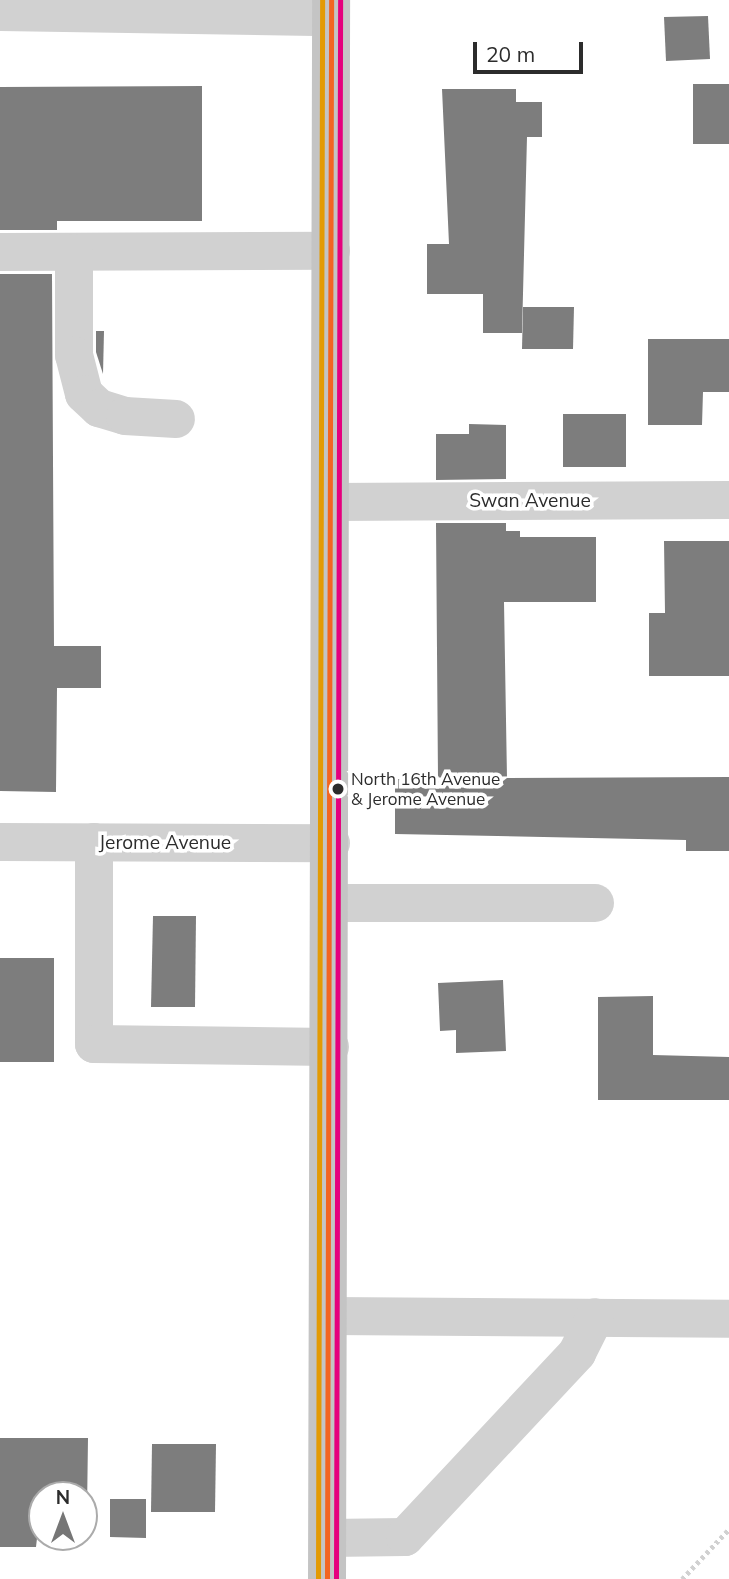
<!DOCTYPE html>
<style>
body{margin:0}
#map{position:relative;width:729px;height:1579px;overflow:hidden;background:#fff;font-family:Mulish,sans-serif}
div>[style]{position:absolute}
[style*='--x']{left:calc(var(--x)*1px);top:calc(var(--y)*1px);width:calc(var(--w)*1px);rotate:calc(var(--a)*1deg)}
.building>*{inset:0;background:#7d7d7d}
.path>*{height:4.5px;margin-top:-2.25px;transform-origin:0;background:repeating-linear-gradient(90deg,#d1d1d1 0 3.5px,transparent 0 7px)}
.minor>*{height:38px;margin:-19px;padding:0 19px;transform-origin:19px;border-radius:19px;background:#d1d1d1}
.major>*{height:38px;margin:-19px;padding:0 19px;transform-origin:19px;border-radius:19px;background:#c4c4c4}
.bus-1>*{height:5px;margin:-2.5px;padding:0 2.5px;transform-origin:2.5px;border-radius:2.5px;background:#f26522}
.bus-2>*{height:5px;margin:-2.5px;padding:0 2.5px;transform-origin:2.5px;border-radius:2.5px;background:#e5007d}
.bus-3>*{height:5px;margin:-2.5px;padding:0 2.5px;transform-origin:2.5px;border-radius:2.5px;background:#e39a04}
.dots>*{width:19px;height:19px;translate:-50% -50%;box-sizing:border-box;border:4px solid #fff;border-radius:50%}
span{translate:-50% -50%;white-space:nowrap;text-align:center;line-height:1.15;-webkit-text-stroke:7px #fff;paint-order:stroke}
.bus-label{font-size:17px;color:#2c2c2c}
.left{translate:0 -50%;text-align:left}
.street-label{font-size:19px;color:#2c2c2c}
.north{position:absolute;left:28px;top:1481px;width:70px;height:70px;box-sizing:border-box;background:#fff;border:2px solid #ababab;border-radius:50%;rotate:0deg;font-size:19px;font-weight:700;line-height:28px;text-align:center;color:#2c2c2c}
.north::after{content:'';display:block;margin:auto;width:24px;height:32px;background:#767676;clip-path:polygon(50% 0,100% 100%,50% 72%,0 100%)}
.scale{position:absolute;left:473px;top:42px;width:110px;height:32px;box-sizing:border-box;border:4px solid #2c2c2c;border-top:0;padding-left:9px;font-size:21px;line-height:24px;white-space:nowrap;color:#2c2c2c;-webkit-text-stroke:5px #fff;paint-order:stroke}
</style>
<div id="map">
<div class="building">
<i style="clip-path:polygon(708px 16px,710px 59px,666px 61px,664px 17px)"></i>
<i style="clip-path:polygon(693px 84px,729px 84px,729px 144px,693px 144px)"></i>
<i style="clip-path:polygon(202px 86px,202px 221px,57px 221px,57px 230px,0 230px,0 87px)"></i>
<i style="clip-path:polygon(442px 89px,516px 89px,516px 102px,542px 102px,542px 137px,527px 137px,522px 333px,483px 333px,483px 294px,427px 294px,427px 244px,449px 244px)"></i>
<i style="clip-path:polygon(0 274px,52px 274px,54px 646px,101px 646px,101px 688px,57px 688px,56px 792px,0 791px)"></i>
<i style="clip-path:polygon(523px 307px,574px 307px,573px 349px,522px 349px)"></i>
<i style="clip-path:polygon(96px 331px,104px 331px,103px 374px,96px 352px)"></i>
<i style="clip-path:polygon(648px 339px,729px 339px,729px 392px,703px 392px,702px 425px,648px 425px)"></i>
<i style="clip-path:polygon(563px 414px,626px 414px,626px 467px,563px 467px)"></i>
<i style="clip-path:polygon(469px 424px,506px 425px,506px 479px,436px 480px,436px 434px,469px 434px)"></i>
<i style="clip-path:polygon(436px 523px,506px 523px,506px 531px,520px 531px,520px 537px,596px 537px,596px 602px,504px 602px,507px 778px,729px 777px,729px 851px,686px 851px,686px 840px,395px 834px,395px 779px,438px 779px)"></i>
<i style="clip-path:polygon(664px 541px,729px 541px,729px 676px,649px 676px,649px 613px,665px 613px)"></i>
<i style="clip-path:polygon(153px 916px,196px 916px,195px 1007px,151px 1007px)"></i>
<i style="clip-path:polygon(0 958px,54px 958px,54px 1062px,0 1062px)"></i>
<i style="clip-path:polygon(503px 980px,506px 1051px,456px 1053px,456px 1030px,440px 1031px,438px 983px)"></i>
<i style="clip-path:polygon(653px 996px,653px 1055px,729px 1057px,729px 1100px,598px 1100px,598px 997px)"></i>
<i style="clip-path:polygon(0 1438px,88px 1438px,87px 1511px,84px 1495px,42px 1495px,36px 1547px,0 1547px)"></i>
<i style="clip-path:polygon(152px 1444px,216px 1444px,215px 1512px,151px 1512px)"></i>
<i style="clip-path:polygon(110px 1499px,146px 1499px,146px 1538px,110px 1537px)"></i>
</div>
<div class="path">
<i style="--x:682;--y:1579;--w:69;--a:-46.8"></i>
</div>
<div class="minor">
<i style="--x:0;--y:12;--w:331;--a:0.9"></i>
<i style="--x:0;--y:252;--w:331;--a:-0.2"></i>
<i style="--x:74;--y:253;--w:102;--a:90"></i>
<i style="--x:74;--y:355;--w:40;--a:75.6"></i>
<i style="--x:84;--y:394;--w:21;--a:43"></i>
<i style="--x:99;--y:408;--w:27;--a:17"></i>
<i style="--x:125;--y:416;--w:51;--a:3.4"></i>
<i style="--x:331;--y:502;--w:398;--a:-0.3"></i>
<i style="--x:0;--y:842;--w:331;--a:0.2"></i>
<i style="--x:94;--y:842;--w:202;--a:90"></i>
<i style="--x:94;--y:1044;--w:236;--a:0.7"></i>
<i style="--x:331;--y:903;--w:264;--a:0"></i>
<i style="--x:330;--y:1316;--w:399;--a:0.4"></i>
<i style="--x:329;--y:1538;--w:76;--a:-0.8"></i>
<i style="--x:405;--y:1537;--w:252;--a:-46.9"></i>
<i style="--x:577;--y:1353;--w:40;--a:-63.4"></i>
</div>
<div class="major">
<i style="--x:327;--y:1579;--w:1579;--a:-89.85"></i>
</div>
<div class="bus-1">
<i style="--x:327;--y:1579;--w:1579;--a:-89.85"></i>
</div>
<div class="bus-2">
<i style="--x:336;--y:1579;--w:1579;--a:-89.85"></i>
</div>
<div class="bus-3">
<i style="--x:318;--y:1579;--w:1579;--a:-89.85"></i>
</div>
<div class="dots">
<i style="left:338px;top:789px;background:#2c2c2c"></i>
</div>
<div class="bus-label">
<span class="left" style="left:351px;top:789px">North 16th Avenue<br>&amp; Jerome Avenue</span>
</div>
<div class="street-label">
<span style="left:530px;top:501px">Swan Avenue</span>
<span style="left:165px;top:843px">Jerome Avenue</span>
</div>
<div class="north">N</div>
<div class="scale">20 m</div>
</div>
